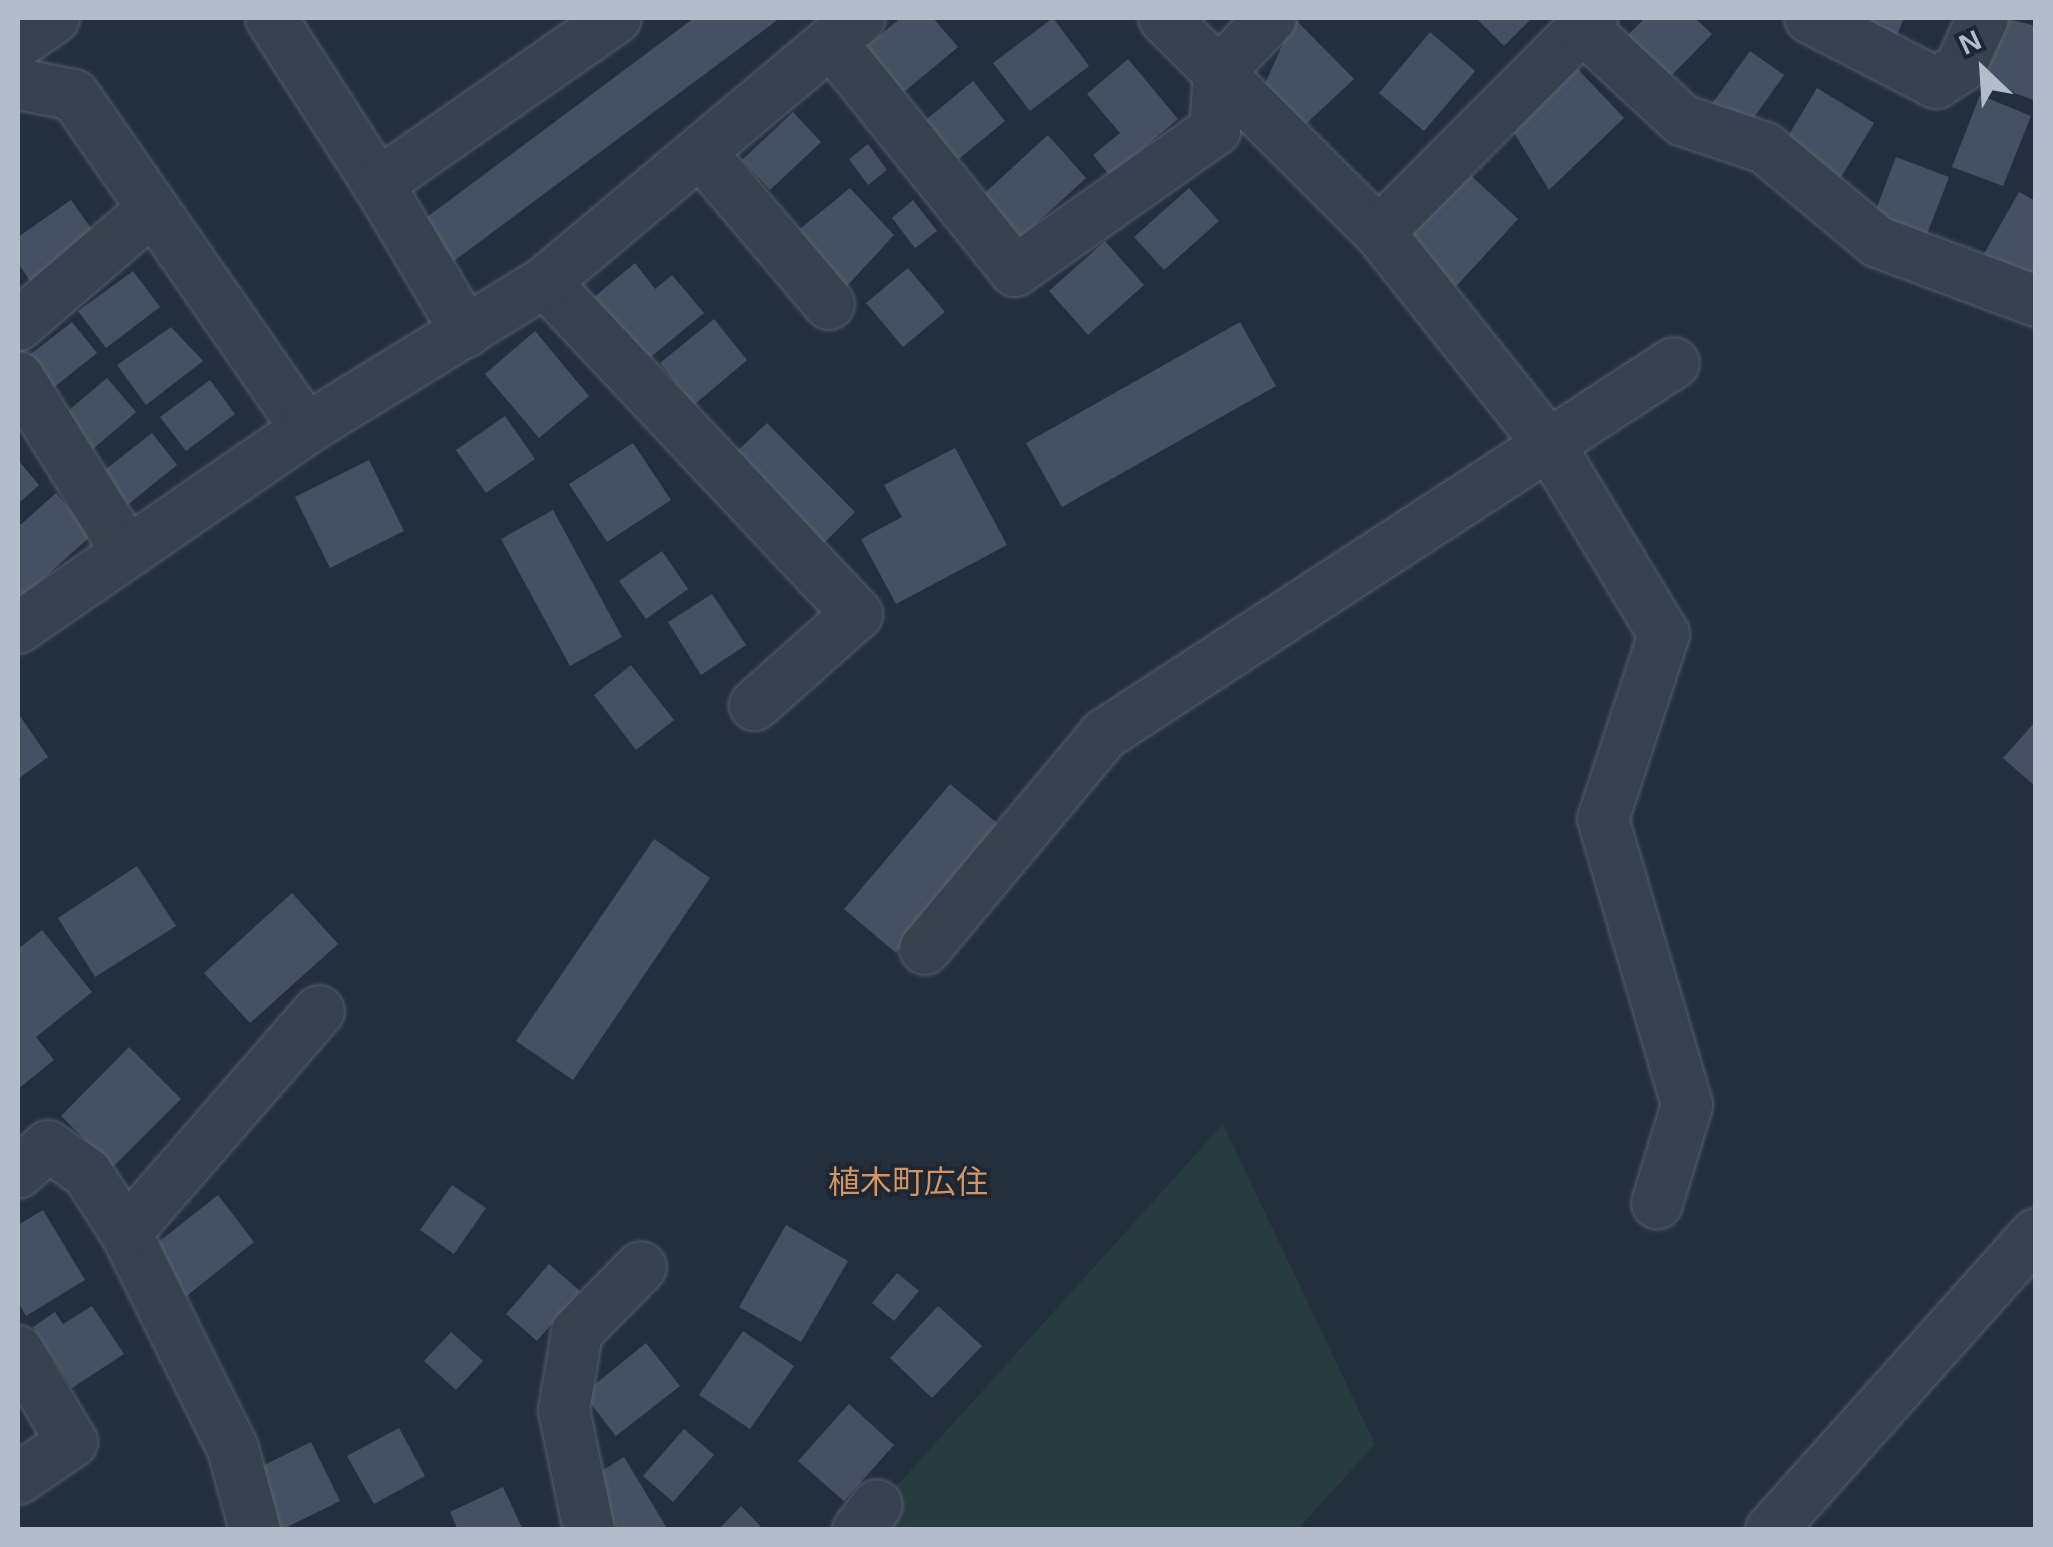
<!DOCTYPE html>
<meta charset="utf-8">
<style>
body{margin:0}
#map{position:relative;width:2053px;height:1547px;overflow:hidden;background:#242f3e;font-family:Arial,"Noto Sans JP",sans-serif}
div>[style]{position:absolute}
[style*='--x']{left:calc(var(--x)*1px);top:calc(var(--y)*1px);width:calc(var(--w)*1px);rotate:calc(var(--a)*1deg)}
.green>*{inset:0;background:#263c3f}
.building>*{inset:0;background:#455162}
.roads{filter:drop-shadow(0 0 2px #565f6c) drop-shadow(0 0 2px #565f6c)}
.street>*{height:50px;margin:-25px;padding:0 25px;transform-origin:25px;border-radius:25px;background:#38414e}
span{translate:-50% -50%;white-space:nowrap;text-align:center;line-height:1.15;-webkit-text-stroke:8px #1d2633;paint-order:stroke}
.quarter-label{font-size:32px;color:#d59563}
.frame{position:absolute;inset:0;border:20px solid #b4bcc9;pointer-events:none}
.north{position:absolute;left:1933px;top:20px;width:100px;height:100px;-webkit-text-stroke:8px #1d2633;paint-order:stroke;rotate:335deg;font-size:28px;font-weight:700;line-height:40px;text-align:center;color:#b4bcc9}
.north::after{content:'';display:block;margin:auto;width:35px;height:45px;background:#b4bcc9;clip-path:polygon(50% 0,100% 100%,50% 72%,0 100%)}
</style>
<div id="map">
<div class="green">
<i style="clip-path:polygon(1223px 1124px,1375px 1444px,1298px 1529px,857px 1530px)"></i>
</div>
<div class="building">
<i style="clip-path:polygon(694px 18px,780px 18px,454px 261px,423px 220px)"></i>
<i style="clip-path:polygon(901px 18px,933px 18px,958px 47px,892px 102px,854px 56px)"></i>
<i style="clip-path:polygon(1053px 18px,1089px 66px,1030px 111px,993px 63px)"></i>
<i style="clip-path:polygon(1294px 18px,1354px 79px,1293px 136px,1258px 100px)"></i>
<i style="clip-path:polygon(1476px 18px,1532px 18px,1504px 46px)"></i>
<i style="clip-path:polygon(1645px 18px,1695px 18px,1712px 34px,1660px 87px,1618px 45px)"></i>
<i style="clip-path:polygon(1843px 18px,1904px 18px,1893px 45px)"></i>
<i style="clip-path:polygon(2004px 18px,2036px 26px,2036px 101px,1981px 81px)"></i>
<i style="clip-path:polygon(1430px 32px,1475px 71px,1424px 131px,1379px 93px)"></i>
<i style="clip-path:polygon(1750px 51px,1784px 75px,1743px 133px,1709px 108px)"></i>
<i style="clip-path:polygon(1128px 59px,1178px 119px,1110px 176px,1093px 155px,1120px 133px,1087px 94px)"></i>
<i style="clip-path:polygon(1576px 67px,1624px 118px,1549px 190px,1511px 128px)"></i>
<i style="clip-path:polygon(973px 81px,1005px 121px,954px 163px,921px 124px)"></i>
<i style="clip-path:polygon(1817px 88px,1874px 123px,1835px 187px,1778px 153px)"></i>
<i style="clip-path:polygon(1980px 95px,2031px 116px,2003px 186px,1952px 167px)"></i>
<i style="clip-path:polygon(793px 112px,821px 142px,770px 190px,742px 160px)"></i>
<i style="clip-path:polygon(1048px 135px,1086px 178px,1015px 243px,977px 200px)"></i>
<i style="clip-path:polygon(868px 144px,887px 170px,868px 185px,849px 159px)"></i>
<i style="clip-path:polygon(1896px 157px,1949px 177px,1924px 242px,1871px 223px)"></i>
<i style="clip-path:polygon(1466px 171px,1518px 219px,1451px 292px,1399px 244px)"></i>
<i style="clip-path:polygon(850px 188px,894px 235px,846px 287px,795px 233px)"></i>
<i style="clip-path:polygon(1189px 188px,1219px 221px,1164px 270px,1134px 237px)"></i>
<i style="clip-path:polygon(2019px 192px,2036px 201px,2036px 280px,1976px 268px)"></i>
<i style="clip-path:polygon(71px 200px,98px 238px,32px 284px,18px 263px,18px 237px)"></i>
<i style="clip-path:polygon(913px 200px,937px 231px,915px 248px,892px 218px)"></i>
<i style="clip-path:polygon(1105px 241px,1144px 285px,1088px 335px,1049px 291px)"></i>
<i style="clip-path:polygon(635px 263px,655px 289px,672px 275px,704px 313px,647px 360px,594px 297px)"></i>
<i style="clip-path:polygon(908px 268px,945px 312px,903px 347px,866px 303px)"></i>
<i style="clip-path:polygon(133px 271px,160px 307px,106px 348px,78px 311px)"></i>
<i style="clip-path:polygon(714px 319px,747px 360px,694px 405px,660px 363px)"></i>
<i style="clip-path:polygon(72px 322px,97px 353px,48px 392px,23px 360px)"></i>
<i style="clip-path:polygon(1240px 322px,1276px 386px,1062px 507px,1026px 443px)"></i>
<i style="clip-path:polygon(171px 327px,203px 361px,146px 405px,117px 365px)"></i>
<i style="clip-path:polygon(535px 331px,589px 396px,539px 438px,485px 374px)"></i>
<i style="clip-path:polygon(107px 378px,136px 412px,85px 456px,62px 416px)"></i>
<i style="clip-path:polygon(210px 380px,235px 414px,186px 451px,160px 417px)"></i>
<i style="clip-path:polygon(505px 416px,535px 459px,486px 493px,456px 450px)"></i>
<i style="clip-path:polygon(767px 423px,855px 512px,822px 545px,733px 455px)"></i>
<i style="clip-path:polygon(152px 433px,177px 465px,126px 506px,101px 473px)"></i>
<i style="clip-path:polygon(633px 443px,671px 500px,607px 542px,569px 484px)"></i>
<i style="clip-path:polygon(955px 448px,1007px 545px,896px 604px,861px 539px,902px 517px,884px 485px)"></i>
<i style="clip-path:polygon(18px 460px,39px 485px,18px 504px)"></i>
<i style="clip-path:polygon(369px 460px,404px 531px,330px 568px,295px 497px)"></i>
<i style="clip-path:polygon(56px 493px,92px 535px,18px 601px,18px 527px)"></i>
<i style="clip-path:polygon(553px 510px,622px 637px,570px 666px,501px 539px)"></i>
<i style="clip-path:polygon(662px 551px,688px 589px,646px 619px,619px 581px)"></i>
<i style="clip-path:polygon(712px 594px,746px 645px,701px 675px,668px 622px)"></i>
<i style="clip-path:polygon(631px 665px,674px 720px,636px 750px,594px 695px)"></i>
<i style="clip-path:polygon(18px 713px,48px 757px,18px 779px)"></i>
<i style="clip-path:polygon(2036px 721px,2036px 787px,2003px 758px)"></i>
<i style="clip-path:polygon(950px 784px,1002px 827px,896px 953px,844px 909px)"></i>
<i style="clip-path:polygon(654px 839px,710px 878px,573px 1080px,516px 1041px)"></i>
<i style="clip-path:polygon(137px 866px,176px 926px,95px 977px,58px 918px)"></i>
<i style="clip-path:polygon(292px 893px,338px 944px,250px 1023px,204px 973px)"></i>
<i style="clip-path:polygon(42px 930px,92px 992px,36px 1037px,54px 1060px,18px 1089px,18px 949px)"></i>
<i style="clip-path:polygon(129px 1047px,181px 1099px,113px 1167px,61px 1116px)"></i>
<i style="clip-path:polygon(452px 1185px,486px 1208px,454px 1254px,420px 1230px)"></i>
<i style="clip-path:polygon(218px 1195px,254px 1242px,183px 1299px,146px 1252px)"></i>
<i style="clip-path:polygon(43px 1210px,85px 1280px,26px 1316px,18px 1302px,18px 1225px)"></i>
<i style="clip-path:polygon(786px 1225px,848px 1261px,801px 1342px,739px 1307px)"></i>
<i style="clip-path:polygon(549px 1264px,580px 1291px,537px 1341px,506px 1314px)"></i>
<i style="clip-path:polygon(897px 1273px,919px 1291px,894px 1321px,872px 1303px)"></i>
<i style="clip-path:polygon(92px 1306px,124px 1354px,72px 1388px,33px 1327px,55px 1312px,63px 1324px)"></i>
<i style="clip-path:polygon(938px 1306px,982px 1346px,932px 1398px,890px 1358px)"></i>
<i style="clip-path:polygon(743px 1331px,794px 1366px,750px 1429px,699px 1395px)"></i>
<i style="clip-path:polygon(451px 1332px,483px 1361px,456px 1390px,424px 1361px)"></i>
<i style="clip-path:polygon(646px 1343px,680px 1386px,616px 1436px,583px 1394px)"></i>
<i style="clip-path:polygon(849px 1404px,894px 1445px,844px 1501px,798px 1461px)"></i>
<i style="clip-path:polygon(399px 1428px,425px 1476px,374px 1504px,347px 1456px)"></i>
<i style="clip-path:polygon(684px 1429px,714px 1455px,673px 1502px,643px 1476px)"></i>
<i style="clip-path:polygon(311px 1442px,340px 1501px,281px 1530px,252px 1471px)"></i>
<i style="clip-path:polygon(624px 1457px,668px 1530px,618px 1530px,587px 1480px)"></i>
<i style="clip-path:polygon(503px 1487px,523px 1530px,458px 1530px,450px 1512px)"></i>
<i style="clip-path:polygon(741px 1506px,764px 1530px,718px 1530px)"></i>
</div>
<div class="roads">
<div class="street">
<i style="--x:271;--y:18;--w:197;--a:57.2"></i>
<i style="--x:1164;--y:18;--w:303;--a:44.9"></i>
<i style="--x:1379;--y:232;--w:302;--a:-45.1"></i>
<i style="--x:1810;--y:18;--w:142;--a:27.3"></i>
<i style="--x:1936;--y:83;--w:28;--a:-32"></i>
<i style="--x:1960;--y:68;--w:55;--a:-65.3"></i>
<i style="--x:1582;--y:27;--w:137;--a:42.9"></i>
<i style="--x:1682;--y:120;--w:88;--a:18.6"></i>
<i style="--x:1765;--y:148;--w:147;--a:39.8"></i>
<i style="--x:1878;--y:242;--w:169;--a:20.5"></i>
<i style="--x:831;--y:42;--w:294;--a:51.2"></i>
<i style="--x:1015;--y:271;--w:245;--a:-35.2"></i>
<i style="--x:1215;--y:130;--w:58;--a:-86.1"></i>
<i style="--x:1219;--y:72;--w:75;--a:-46.1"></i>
<i style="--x:18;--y:43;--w:44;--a:-34.8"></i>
<i style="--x:18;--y:84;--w:57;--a:11.1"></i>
<i style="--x:74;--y:95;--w:407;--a:55.2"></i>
<i style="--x:701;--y:153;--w:198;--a:49.7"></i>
<i style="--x:1379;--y:232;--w:274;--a:51.4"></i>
<i style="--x:1550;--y:446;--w:220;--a:58.8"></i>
<i style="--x:1664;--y:634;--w:195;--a:108.2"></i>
<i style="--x:1603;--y:819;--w:298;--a:73.6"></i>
<i style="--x:1687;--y:1105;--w:103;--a:106.9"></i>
<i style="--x:545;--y:282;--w:456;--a:46.8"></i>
<i style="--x:857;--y:614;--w:137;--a:138.3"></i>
<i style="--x:18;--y:325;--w:178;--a:-40.7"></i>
<i style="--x:466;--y:332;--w:172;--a:-120.7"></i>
<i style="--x:378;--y:184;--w:290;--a:-34.9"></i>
<i style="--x:18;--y:377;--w:206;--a:58.1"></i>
<i style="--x:18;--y:628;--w:350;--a:-34.6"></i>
<i style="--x:306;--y:429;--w:281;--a:-31.6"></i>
<i style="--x:545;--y:282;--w:411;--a:-40"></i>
<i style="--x:925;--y:949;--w:280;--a:-50.1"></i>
<i style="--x:1105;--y:734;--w:679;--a:-33.11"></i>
<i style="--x:18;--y:1173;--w:40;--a:-42"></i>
<i style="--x:48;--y:1146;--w:47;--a:34.7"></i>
<i style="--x:87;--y:1173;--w:72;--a:57"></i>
<i style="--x:126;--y:1233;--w:241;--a:63.6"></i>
<i style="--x:233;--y:1449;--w:84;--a:74.8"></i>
<i style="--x:126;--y:1233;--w:294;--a:-49"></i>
<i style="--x:18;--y:1351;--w:106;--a:59.3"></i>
<i style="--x:72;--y:1442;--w:65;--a:145.6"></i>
<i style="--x:589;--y:1530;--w:123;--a:-101.8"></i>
<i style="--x:564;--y:1410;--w:79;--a:-80.5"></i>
<i style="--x:577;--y:1332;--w:91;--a:-45.4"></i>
<i style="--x:858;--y:1530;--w:31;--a:-53"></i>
<i style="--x:1771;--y:1530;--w:397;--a:-48.2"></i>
</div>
</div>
<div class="quarter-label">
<span style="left:908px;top:1182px">植木町広住</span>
</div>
<div class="frame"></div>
<div class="north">N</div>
</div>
